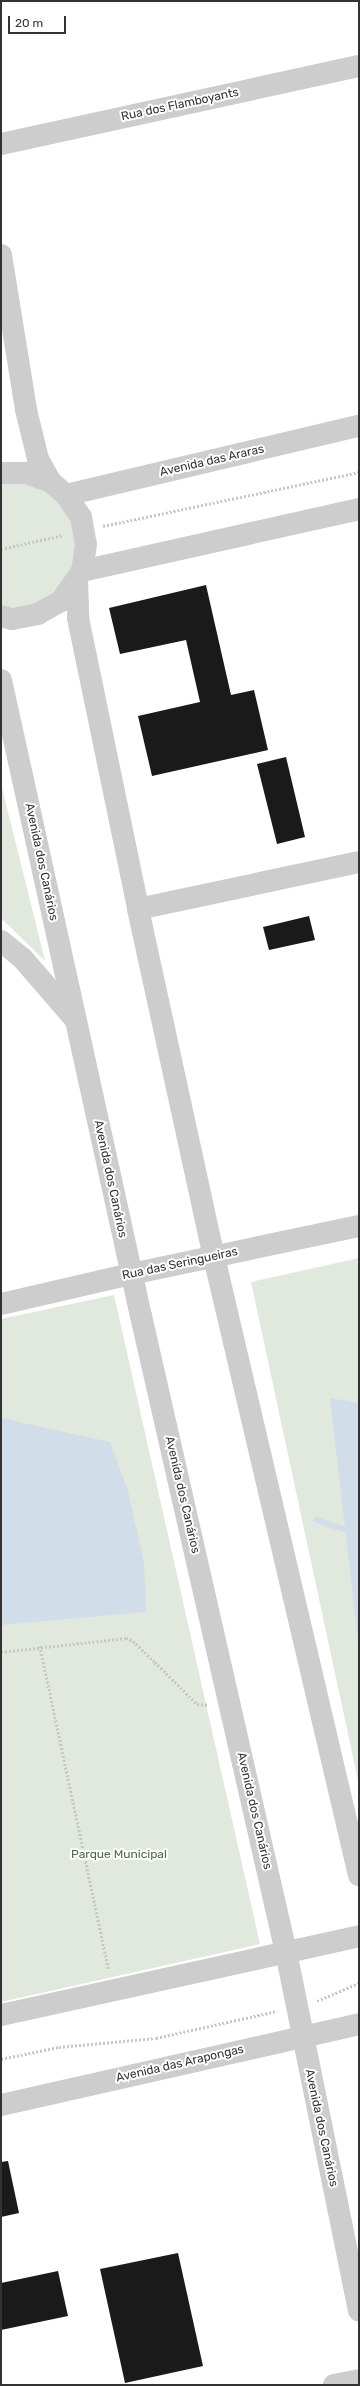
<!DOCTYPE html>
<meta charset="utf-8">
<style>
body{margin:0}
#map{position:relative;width:360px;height:2386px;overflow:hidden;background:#fff;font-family:Rubik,sans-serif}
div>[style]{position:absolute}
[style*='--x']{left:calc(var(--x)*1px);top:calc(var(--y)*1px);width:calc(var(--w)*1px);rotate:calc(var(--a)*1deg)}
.green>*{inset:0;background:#e1e8dd}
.water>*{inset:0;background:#d2ddea}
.stream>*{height:6px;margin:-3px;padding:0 3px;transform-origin:3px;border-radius:3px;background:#d2ddea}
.building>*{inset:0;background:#1a1a1a}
.path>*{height:2.5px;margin-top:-1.25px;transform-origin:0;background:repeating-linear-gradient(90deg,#c7c7c7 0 2px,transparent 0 4px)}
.minor>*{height:22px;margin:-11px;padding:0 11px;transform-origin:11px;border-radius:11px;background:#cdcdcd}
span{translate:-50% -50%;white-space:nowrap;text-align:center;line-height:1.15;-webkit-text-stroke:4px #fff;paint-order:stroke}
.street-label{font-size:12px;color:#333}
.park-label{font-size:12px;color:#506a44}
.frame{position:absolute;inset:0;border:2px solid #333;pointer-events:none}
.scale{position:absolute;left:8px;top:16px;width:58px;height:18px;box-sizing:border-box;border:2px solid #333;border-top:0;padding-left:5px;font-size:12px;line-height:14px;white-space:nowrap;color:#333;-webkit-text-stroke:3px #fff;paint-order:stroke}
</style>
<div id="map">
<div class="green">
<i style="clip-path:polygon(9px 482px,31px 484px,50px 494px,65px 510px,75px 530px,76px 552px,70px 573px,57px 590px,39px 603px,18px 608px,1px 606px,1px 484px)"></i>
<i style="clip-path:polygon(1px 784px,45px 961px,1px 918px)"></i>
<i style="clip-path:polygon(359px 1258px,359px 1785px,251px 1282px)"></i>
<i style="clip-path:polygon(114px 1295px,260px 1944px,1px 2002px,1px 1319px)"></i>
</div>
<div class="water">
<i style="clip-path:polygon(330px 1398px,359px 1403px,359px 1649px)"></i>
<i style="clip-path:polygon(1px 1418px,110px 1442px,128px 1491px,144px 1562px,146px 1612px,1px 1625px)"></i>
</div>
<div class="stream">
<i style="--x:316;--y:1520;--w:45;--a:18"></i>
</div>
<div class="building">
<i style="clip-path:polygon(206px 585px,231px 695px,254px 690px,268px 750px,152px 776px,138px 716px,200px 702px,186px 640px,120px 654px,109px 608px)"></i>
<i style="clip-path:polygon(286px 757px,305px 837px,277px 844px,257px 764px)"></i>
<i style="clip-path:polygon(309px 916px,315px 940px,269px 950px,263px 927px)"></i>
<i style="clip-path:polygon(8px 2161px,19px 2213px,1px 2217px,1px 2162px)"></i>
<i style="clip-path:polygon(178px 2253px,203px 2366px,125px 2383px,100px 2269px)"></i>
<i style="clip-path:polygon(58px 2271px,68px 2316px,1px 2330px,1px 2283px)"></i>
</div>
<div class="path">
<i style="--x:103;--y:526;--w:262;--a:-11.9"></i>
<i style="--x:1;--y:549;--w:64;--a:-12.7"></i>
<i style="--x:40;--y:1646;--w:331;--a:78"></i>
<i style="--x:1;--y:1652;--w:126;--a:-6.4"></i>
<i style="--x:126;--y:1638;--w:8;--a:23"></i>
<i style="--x:133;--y:1641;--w:30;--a:44"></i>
<i style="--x:155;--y:1662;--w:59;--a:45"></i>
<i style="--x:197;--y:1704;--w:12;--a:5"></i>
<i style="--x:317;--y:2001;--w:46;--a:-23.2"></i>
<i style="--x:1;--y:2059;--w:59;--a:-11.7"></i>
<i style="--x:59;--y:2047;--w:97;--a:-5.3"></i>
<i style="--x:156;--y:2038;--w:124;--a:-12.6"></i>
</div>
<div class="minor">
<i style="--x:1;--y:144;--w:366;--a:-12.3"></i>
<i style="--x:1;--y:255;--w:157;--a:80.8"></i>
<i style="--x:26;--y:410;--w:50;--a:76.2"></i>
<i style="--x:38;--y:459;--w:26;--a:61"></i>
<i style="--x:1;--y:473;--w:25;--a:0"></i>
<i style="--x:26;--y:473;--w:27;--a:20"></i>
<i style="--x:51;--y:482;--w:20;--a:41"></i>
<i style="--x:66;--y:495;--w:27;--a:56"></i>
<i style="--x:81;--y:517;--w:27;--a:80"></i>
<i style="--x:86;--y:544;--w:27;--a:98"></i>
<i style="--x:82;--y:571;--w:37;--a:125"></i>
<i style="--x:61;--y:601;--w:26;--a:151"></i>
<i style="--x:38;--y:614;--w:26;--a:169"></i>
<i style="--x:12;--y:619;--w:11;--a:-165"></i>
<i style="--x:66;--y:495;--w:301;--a:-13.3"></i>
<i style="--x:82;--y:571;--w:284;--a:-12.6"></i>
<i style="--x:77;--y:580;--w:38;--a:88"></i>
<i style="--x:78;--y:618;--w:297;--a:78.3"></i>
<i style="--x:138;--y:909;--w:356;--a:77.7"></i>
<i style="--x:214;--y:1257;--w:635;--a:76.8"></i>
<i style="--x:1;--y:680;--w:651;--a:77.59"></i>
<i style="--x:141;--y:1316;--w:652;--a:77.16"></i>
<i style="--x:286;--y:1952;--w:366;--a:78.5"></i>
<i style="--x:138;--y:909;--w:226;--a:-12"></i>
<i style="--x:1;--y:941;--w:28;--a:39"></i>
<i style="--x:23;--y:959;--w:78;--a:49.2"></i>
<i style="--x:1;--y:1304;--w:133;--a:-13"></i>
<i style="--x:131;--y:1274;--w:233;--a:-11.9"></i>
<i style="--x:1;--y:2015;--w:367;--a:-12.4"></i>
<i style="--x:1;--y:2105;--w:367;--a:-12.7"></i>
<i style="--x:334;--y:2385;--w:25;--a:-11"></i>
</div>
<div class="street-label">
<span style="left:180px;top:105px;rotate:-12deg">Rua dos Flamboyants</span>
<span style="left:212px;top:461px;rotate:-13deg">Avenida das Araras</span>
<span style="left:41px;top:862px;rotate:78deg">Avenida dos Canários</span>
<span style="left:110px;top:1179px;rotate:78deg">Avenida dos Canários</span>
<span style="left:180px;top:1264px;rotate:-12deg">Rua das Seringueiras</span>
<span style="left:182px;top:1495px;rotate:77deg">Avenida dos Canários</span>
<span style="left:254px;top:1811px;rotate:77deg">Avenida dos Canários</span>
<span style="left:180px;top:2064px;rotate:-13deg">Avenida das Arapongas</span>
<span style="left:321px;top:2128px;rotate:78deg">Avenida dos Canários</span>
</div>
<div class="park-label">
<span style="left:119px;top:1855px">Parque Municipal</span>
</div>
<div class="frame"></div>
<div class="scale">20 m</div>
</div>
